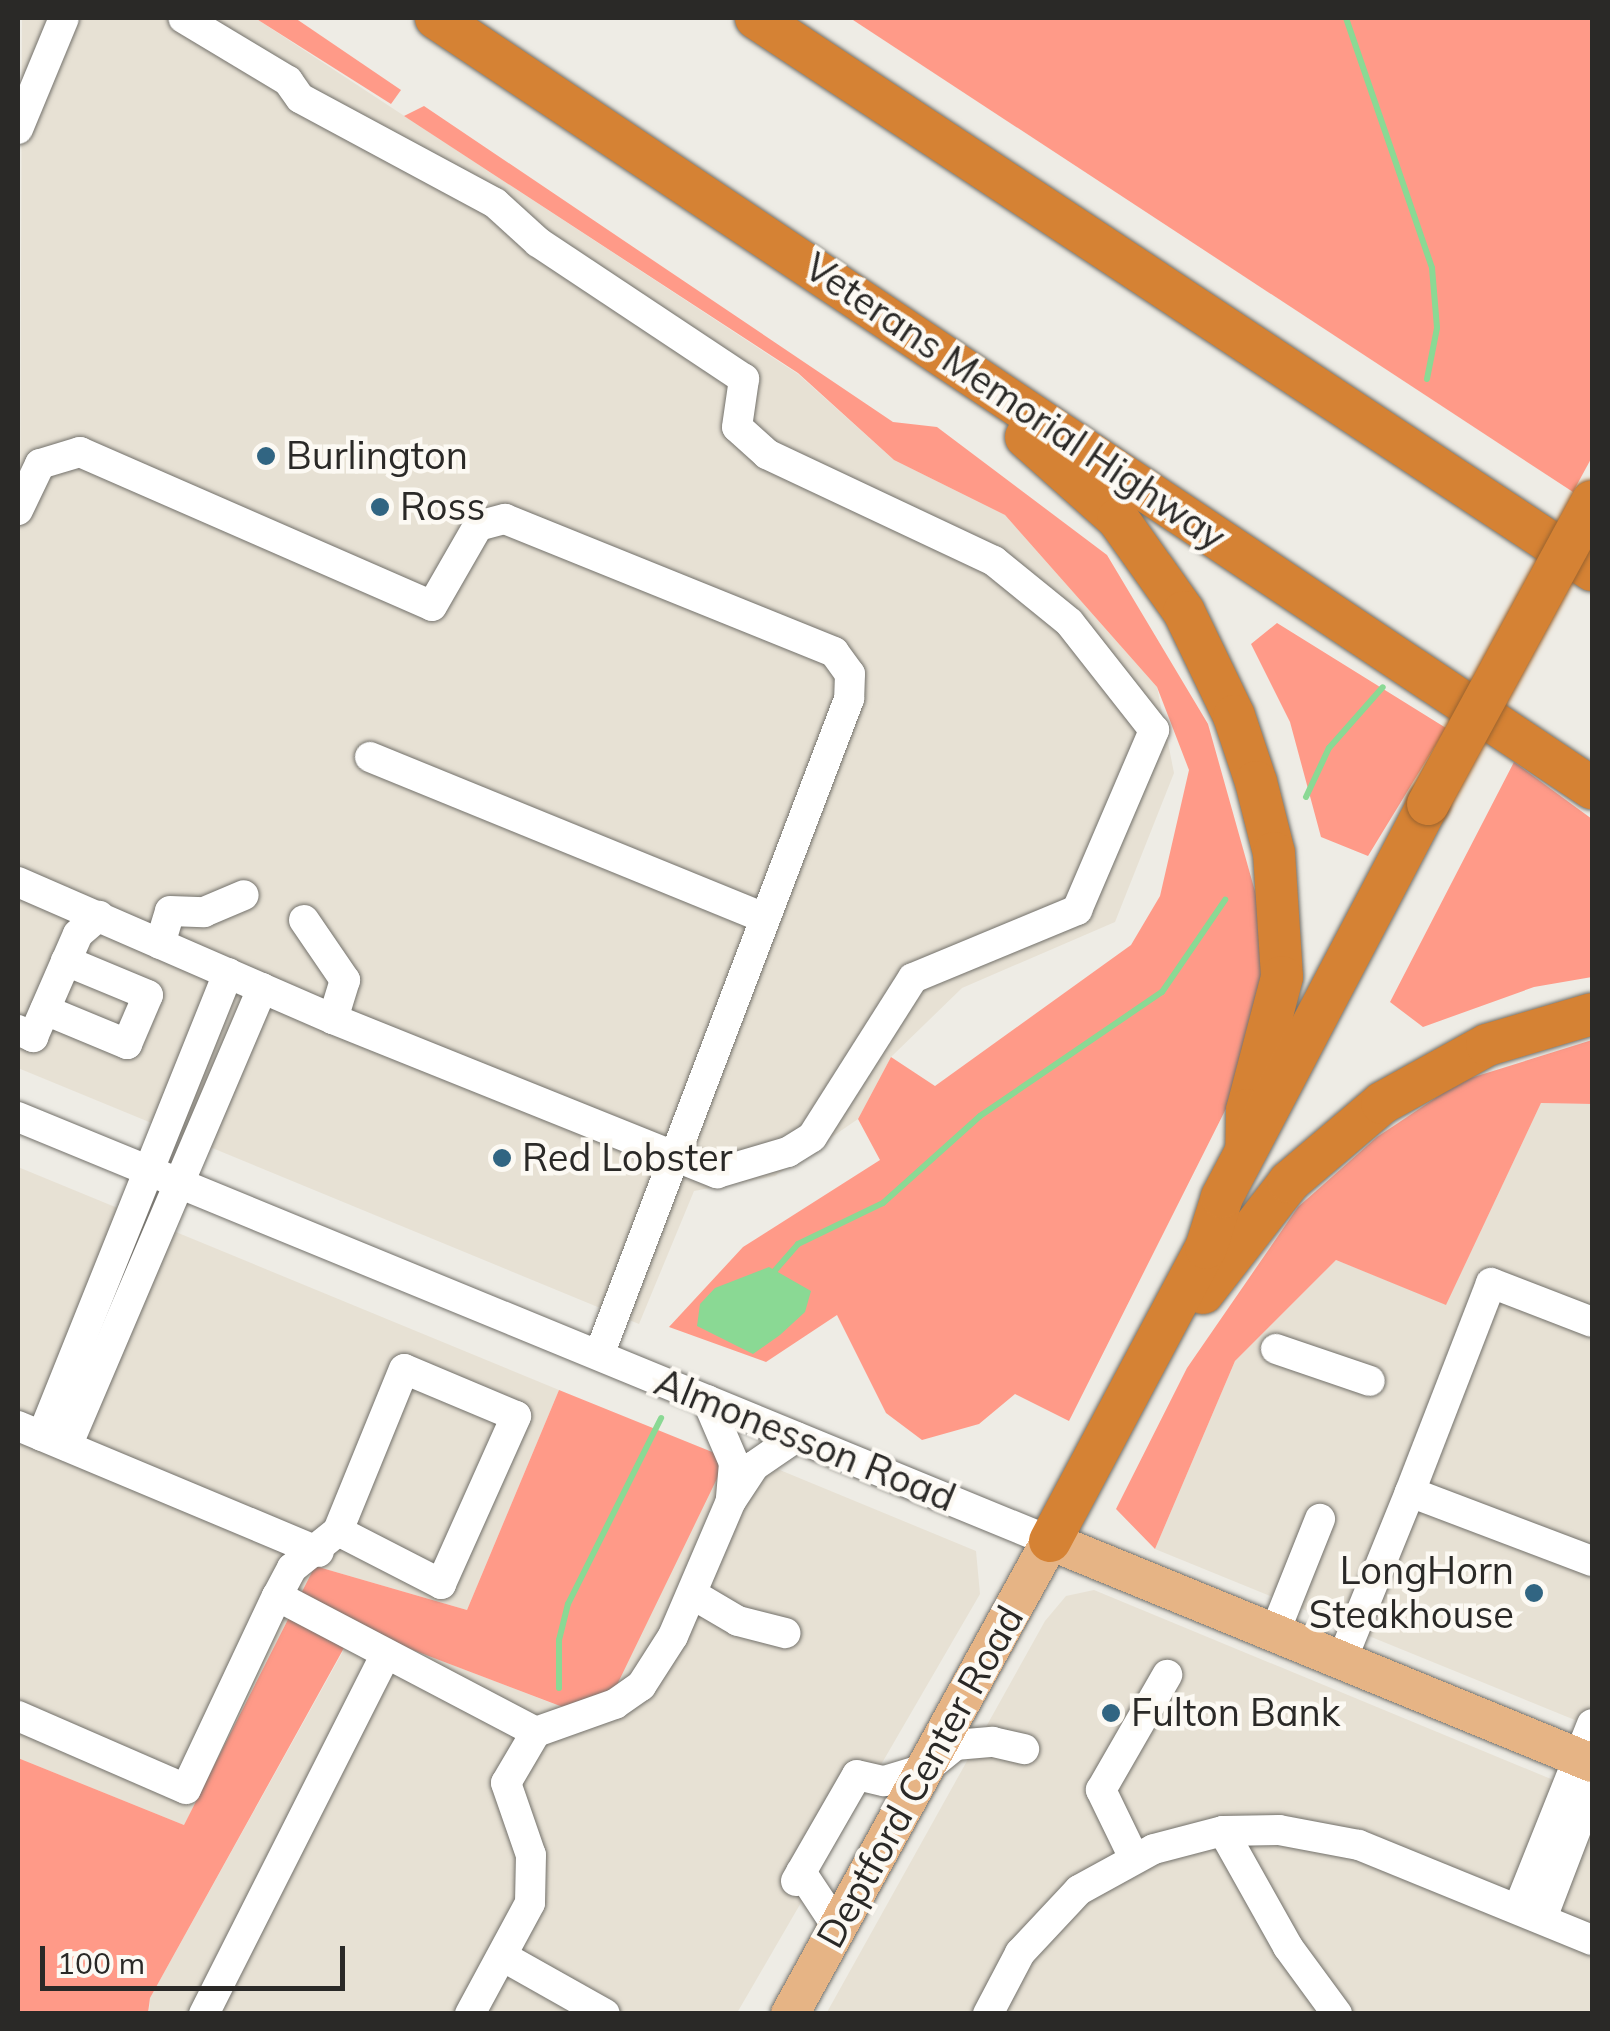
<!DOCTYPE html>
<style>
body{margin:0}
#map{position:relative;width:1610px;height:2031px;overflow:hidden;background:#eeece5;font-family:Mulish,sans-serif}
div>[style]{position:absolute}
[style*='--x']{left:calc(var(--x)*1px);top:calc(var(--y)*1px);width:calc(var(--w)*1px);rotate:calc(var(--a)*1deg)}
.built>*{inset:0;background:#e7e1d4}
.forest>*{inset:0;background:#ff9a88}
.water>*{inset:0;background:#8ad994}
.stream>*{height:6px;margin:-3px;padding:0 3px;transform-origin:3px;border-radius:3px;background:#8ad994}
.roads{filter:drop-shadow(0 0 2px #73716b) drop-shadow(0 0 2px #73716b)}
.minor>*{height:30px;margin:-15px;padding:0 15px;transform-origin:15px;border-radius:15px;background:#fff}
.major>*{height:38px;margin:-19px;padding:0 19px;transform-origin:19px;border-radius:19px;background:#e6b485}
.highway>*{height:42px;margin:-21px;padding:0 21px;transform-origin:21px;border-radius:21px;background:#d58234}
.bridges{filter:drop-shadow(0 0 2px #99632f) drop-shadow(0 0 2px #99632f)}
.highway-bridge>*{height:42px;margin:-21px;padding:0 21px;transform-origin:21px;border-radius:21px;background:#d58234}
.dots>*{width:28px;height:28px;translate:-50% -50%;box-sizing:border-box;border:5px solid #fcf9f3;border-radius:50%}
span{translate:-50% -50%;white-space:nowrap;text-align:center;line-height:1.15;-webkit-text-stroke:9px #fcf9f3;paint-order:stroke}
.street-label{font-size:38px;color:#2a2927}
.poi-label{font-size:38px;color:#2a2927}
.left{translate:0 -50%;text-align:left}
.right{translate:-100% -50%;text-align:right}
.frame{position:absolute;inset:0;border:20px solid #2a2927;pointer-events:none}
.scale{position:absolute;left:40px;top:1946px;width:305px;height:45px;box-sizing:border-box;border:5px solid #2a2927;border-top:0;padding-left:12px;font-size:30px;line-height:35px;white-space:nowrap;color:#2a2927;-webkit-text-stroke:8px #fcf9f3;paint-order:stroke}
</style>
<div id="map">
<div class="built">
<i style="clip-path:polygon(22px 18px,255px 18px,798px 374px,894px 460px,1005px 515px,1157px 687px,1174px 773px,1115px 922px,962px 988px,891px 1057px,858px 1119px,775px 1176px,694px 1191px,639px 1324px,18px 1068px)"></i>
<i style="clip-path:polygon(1541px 1103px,1592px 1104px,1592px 1727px,1155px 1549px,1235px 1361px,1336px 1260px,1446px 1304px)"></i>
<i style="clip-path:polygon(18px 1167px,559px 1390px,467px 1610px,315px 1566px,184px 1825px,18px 1758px)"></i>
<i style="clip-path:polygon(727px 1458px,775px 1468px,976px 1551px,980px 1594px,737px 2013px,149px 2014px,150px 1998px,356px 1628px,567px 1709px)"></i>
<i style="clip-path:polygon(1094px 1590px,1592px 1796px,1592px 2013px,826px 2014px,1045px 1621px,1066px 1596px)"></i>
</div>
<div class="forest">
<i style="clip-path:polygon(255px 18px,295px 18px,401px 90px,391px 104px)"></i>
<i style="clip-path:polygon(850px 18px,1592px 18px,1592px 457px,1573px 492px)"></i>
<i style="clip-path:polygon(424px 106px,893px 422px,937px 427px,1107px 555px,1208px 724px,1267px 934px,1253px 1055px,1069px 1421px,1015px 1394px,979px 1424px,922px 1440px,886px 1413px,837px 1315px,766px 1362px,669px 1327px,743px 1247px,880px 1160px,858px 1119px,891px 1057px,935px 1086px,1131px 945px,1160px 896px,1189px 770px,1157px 687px,1005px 515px,894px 460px,798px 373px,404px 116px)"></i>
<i style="clip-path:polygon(1277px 623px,1446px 728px,1368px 856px,1321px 837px,1290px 722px,1251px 644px)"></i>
<i style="clip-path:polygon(1514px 762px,1592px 819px,1592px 977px,1534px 987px,1423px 1027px,1390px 1002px)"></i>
<i style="clip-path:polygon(1592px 1040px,1592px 1104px,1541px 1103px,1446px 1305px,1336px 1260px,1235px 1361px,1155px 1549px,1116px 1509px,1187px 1368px,1298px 1207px,1377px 1137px,1461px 1081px)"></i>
<i style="clip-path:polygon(559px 1390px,727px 1458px,615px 1689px,568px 1709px,355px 1628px,150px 1998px,148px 2013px,18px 2013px,18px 1758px,184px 1825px,315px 1566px,467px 1610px)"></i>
</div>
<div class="water">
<i style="clip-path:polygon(769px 1267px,811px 1291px,805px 1312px,780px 1335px,753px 1354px,697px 1326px,700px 1304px,715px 1288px)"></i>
</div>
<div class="stream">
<i style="--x:1346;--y:18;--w:264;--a:71"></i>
<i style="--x:1432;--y:268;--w:60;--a:85.2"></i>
<i style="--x:1437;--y:328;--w:52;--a:101.1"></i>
<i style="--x:1306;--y:797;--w:54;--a:-64.9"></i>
<i style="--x:1329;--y:748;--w:81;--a:-48.5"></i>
<i style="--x:771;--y:1275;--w:41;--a:-48.9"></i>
<i style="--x:798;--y:1244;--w:94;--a:-25.8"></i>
<i style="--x:883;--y:1203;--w:130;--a:-41.9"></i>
<i style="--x:980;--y:1116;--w:220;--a:-34.3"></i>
<i style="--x:1162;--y:992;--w:112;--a:-55.6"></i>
<i style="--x:559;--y:1688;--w:48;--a:-90"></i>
<i style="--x:559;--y:1640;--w:37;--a:-76"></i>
<i style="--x:568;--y:1604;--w:208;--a:-63.4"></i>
</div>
<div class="roads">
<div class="minor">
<i style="--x:18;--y:129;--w:120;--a:-67.5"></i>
<i style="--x:18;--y:510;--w:51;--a:-64.4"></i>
<i style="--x:40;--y:464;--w:42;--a:-16.7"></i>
<i style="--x:80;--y:452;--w:384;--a:23.6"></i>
<i style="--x:432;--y:606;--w:92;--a:-60.1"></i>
<i style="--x:478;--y:526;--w:28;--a:-15"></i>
<i style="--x:505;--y:519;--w:355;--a:22"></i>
<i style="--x:834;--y:652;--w:27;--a:54"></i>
<i style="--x:850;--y:674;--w:25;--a:92"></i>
<i style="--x:849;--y:699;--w:702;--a:110.86"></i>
<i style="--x:370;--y:757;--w:424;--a:22.2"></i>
<i style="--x:18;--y:882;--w:344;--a:23.5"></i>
<i style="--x:333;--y:1019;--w:414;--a:21.9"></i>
<i style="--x:717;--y:1173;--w:74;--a:-16.5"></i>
<i style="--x:788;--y:1152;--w:28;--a:-32"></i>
<i style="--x:812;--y:1137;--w:188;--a:-57.6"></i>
<i style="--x:913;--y:978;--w:178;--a:-22.5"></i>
<i style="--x:1077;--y:910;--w:196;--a:-66.8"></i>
<i style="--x:1154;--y:730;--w:137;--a:-128.2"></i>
<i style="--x:1069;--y:622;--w:97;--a:-140.9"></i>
<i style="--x:994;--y:561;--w:251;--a:-154.8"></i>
<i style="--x:767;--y:454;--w:40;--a:-138"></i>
<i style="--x:737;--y:427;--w:49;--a:-81.7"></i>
<i style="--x:744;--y:379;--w:247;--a:-146.4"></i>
<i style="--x:538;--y:242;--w:58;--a:-137.8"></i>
<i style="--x:495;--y:203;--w:221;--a:-151.7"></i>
<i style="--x:300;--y:98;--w:21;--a:-125"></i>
<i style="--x:288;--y:81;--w:122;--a:-149"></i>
<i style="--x:304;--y:920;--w:73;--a:55.7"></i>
<i style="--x:345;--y:980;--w:41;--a:107.1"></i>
<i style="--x:160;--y:944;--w:34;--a:-73"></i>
<i style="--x:170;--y:911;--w:34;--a:2"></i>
<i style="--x:204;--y:912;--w:43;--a:-23"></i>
<i style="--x:45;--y:1010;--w:89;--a:22.5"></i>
<i style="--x:127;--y:1044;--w:53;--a:-66.8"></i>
<i style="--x:148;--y:995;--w:89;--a:-157.5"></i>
<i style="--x:18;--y:1030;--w:17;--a:25"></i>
<i style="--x:33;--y:1037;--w:112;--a:-66.4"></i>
<i style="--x:78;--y:934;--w:28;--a:-41"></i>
<i style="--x:18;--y:1117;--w:1116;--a:22.34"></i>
<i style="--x:1276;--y:1349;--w:99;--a:18.8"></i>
<i style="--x:707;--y:1400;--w:69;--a:66.8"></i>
<i style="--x:734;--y:1463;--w:38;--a:95"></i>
<i style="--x:18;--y:1426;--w:326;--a:22.7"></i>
<i style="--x:42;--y:1436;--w:499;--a:-68.1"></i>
<i style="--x:67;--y:1446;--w:498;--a:-66.9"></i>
<i style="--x:1410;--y:1492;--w:224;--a:-68.8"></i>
<i style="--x:1491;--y:1283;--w:108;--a:21.1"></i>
<i style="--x:338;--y:1531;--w:116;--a:27.2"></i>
<i style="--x:441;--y:1584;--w:184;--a:-65.9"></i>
<i style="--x:516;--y:1416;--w:121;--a:-157.2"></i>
<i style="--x:404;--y:1369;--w:175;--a:112.2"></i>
<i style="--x:338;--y:1531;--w:59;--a:141.2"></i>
<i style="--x:292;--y:1568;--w:32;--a:118"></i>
<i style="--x:277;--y:1596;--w:293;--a:27.7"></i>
<i style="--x:536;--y:1732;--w:59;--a:120.5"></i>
<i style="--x:506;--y:1783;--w:76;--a:70.9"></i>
<i style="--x:531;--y:1855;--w:48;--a:91.2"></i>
<i style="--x:530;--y:1903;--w:126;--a:118.4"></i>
<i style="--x:692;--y:1594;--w:53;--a:30.4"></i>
<i style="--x:738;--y:1621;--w:49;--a:14.3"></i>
<i style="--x:1274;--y:1634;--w:124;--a:-68.2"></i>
<i style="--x:1341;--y:1662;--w:183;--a:-67.9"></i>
<i style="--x:1410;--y:1492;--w:195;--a:20.8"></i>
<i style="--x:18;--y:1716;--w:183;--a:23.5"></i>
<i style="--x:186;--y:1789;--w:213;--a:-64.8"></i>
<i style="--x:536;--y:1732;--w:84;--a:-19.5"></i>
<i style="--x:615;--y:1704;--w:32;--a:-35"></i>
<i style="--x:641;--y:1686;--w:59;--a:-57.4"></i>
<i style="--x:673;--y:1636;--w:147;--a:-66.8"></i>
<i style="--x:731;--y:1501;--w:42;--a:-56.7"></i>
<i style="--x:754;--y:1466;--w:51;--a:-34.6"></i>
<i style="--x:1223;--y:1831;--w:133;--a:60.7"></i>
<i style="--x:1288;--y:1947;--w:83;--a:53.8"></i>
<i style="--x:1134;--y:1858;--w:76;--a:-115.9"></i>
<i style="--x:1101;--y:1790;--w:133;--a:-60.1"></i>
<i style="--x:801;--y:1872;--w:67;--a:56.5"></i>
<i style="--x:796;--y:1881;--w:122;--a:-60.1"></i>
<i style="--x:857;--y:1775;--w:28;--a:13"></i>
<i style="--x:884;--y:1781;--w:45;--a:-16.8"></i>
<i style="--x:927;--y:1768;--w:36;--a:-39"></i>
<i style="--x:955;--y:1745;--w:38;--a:-5"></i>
<i style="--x:993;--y:1742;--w:32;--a:13"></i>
<i style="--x:1518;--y:1909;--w:199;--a:-68.2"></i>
<i style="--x:1542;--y:1918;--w:139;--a:-69"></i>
<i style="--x:502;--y:1956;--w:118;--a:29.4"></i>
<i style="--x:204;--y:2014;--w:402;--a:-63.2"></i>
<i style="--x:988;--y:2014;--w:69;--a:-62.3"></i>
<i style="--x:1020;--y:1953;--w:86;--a:-46.9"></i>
<i style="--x:1079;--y:1890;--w:85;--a:-28.7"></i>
<i style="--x:1154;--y:1849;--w:71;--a:-14.6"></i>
<i style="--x:1223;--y:1831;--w:56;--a:-1"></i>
<i style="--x:1279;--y:1830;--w:81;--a:10.6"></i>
<i style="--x:1359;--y:1845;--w:252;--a:22.2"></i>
</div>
<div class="major">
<i style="--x:790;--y:2014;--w:540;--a:-61.2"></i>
<i style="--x:1050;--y:1541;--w:586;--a:22.27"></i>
</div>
<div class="highway">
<i style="--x:436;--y:18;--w:1389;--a:33.67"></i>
<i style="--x:756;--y:18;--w:1002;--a:33.44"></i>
<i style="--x:1026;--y:437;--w:123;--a:41.7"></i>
<i style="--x:1118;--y:519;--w:114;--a:54.6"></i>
<i style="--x:1184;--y:612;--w:115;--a:64.3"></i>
<i style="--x:1234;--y:716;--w:70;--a:71.6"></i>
<i style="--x:1256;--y:782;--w:73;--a:75.8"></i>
<i style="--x:1274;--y:853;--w:124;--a:86.3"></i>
<i style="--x:1282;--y:977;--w:138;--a:104.7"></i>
<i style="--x:1247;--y:1110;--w:39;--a:91"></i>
<i style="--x:1203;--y:1293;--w:140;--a:-52.2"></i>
<i style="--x:1289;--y:1182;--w:122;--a:-40.3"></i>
<i style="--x:1382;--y:1103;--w:120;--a:-28.9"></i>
<i style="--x:1487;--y:1045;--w:109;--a:-16.4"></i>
<i style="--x:1050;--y:1541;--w:332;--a:-62"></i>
<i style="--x:1206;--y:1248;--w:53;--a:-72.6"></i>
<i style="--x:1222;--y:1197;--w:444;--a:-62.3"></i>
</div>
</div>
<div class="bridges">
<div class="highway-bridge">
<i style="--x:1428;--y:804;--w:344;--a:-61.5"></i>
</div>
</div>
<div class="dots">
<i style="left:266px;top:456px;background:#316582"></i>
<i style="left:380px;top:507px;background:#316582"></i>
<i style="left:502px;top:1158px;background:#316582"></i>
<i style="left:1534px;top:1593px;background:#316582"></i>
<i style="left:1111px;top:1713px;background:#316582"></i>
</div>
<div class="street-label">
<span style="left:1015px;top:402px;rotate:34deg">Veterans Memorial Highway</span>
<span style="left:805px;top:1440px;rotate:22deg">Almonesson Road</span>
<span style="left:920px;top:1777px;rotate:-61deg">Deptford Center Road</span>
</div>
<div class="poi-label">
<span class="left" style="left:286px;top:456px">Burlington</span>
<span class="left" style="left:400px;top:507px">Ross</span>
<span class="left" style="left:522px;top:1158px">Red Lobster</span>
<span class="right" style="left:1514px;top:1593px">LongHorn<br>Steakhouse</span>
<span class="left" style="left:1131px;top:1713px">Fulton Bank</span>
</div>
<div class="frame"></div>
<div class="scale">100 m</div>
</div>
